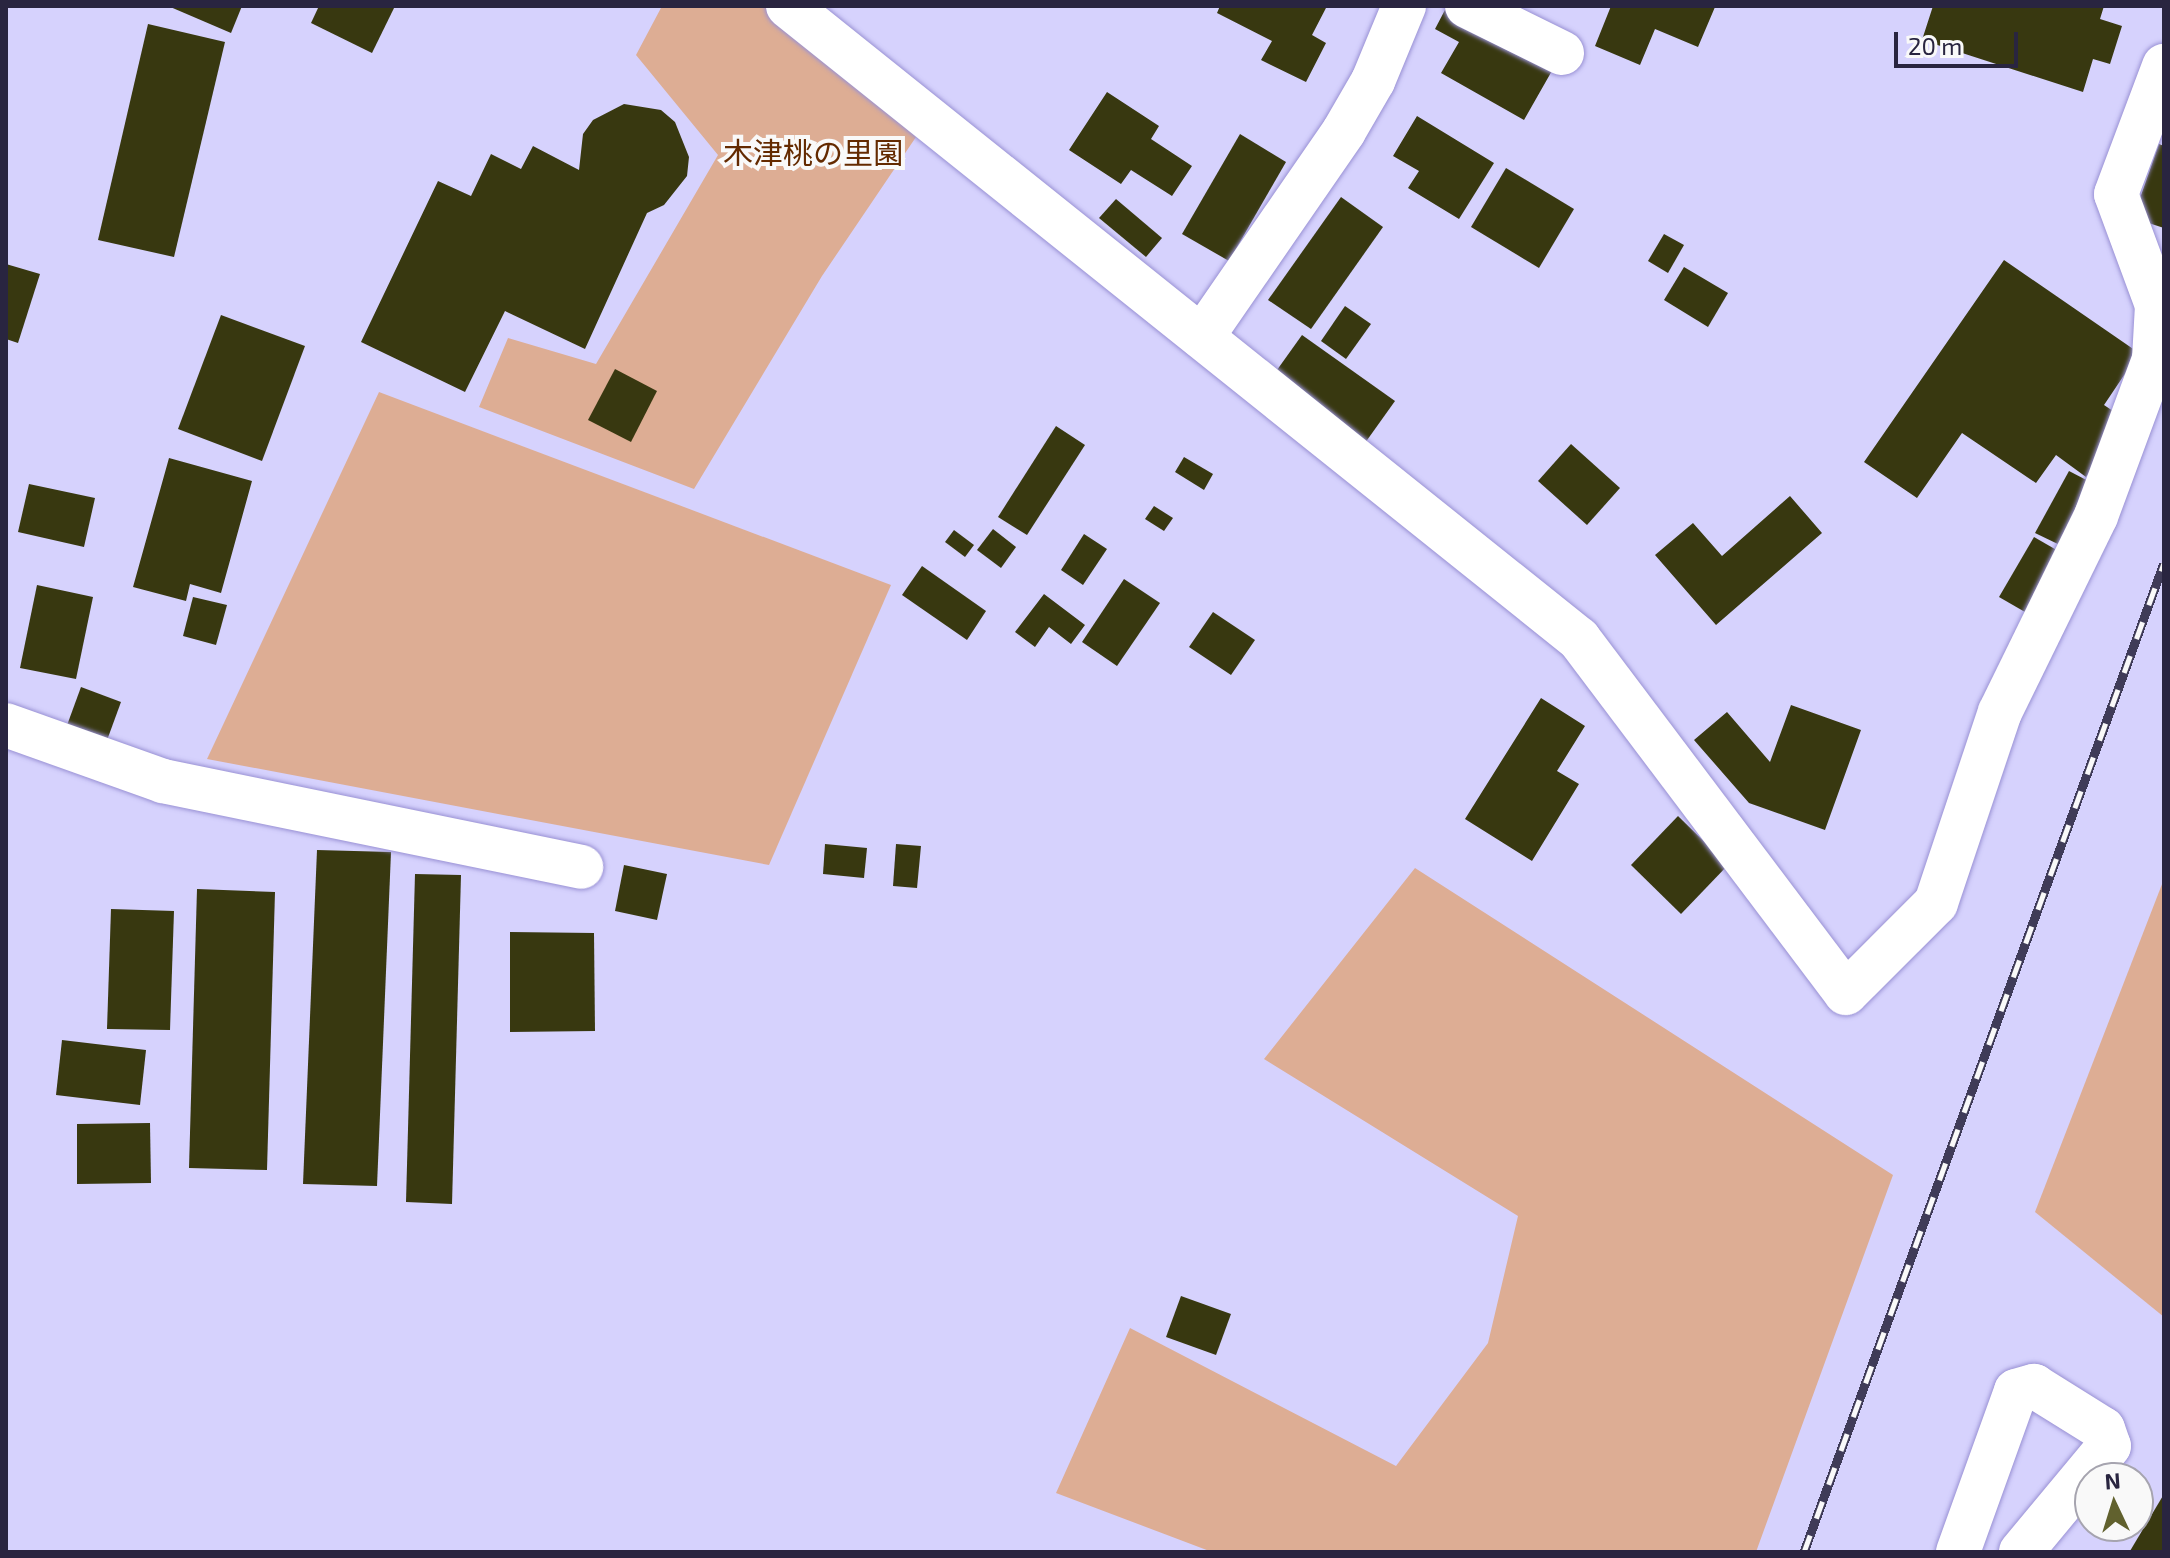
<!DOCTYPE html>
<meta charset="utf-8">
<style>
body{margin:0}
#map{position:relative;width:2170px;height:1558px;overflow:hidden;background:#d6d2fd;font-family:"Exo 2","Noto Sans JP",sans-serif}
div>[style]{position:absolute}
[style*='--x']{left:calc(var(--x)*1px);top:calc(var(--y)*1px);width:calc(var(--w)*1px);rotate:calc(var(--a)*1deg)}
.green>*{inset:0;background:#ddad94}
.building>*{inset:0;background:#383810}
.roads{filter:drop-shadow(0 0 2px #9991d4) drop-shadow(0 0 2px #9991d4)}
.minor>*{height:44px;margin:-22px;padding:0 22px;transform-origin:22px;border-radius:22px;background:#fff}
.rail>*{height:9px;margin-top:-4.5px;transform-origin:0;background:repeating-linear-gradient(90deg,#f9f9f9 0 18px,#3f3b58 0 36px);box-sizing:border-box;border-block:2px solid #3f3b58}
span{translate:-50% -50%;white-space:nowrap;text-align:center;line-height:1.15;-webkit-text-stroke:8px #f9f9f9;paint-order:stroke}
.park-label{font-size:30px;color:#642a00}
.frame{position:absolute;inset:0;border:8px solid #292540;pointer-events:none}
.north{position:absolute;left:2074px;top:1462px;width:80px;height:80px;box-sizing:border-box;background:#f9f9f9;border:2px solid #a6a4af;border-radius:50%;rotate:356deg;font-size:22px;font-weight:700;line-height:32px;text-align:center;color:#292540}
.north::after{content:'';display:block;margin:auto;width:28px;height:36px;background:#61612e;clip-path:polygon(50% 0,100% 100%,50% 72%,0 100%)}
.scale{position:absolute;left:1894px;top:32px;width:124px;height:36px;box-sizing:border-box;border:4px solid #292540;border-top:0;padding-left:10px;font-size:24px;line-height:28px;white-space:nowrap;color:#292540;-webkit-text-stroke:6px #f9f9f9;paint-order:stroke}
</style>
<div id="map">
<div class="green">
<i style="clip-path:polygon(662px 6px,764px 6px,916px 137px,822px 276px,694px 489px,479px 407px,508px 338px,596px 364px,718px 155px,636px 55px)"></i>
<i style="clip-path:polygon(379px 392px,891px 585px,769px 865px,207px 759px)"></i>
<i style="clip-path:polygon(1415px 868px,1893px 1175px,1756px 1552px,1212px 1552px,1056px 1493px,1130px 1328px,1396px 1466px,1488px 1343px,1518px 1216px,1264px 1059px)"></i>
<i style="clip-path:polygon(2164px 879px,2164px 1317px,2035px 1212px)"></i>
</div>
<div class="building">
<i style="clip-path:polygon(168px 6px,242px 6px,231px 33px)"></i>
<i style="clip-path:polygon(319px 6px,395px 6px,372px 53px,311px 23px)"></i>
<i style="clip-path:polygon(1220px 6px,1327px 6px,1312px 35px,1326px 43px,1306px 82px,1261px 60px,1272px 41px,1217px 13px)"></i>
<i style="clip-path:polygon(1611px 6px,1712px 6px,1715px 7px,1698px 47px,1655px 29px,1640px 65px,1595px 46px)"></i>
<i style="clip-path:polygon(1933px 6px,2104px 6px,2100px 19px,2122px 26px,2110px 64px,2093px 59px,2083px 92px,1922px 40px)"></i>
<i style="clip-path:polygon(1446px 8px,1553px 69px,1524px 120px,1441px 73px,1459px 42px,1435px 29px)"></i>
<i style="clip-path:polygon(148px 24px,225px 42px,174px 257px,98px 240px)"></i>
<i style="clip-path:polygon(1107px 92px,1159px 126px,1151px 139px,1192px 166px,1172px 196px,1131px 170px,1121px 184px,1069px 150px)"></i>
<i style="clip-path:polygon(624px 104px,661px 110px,675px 122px,689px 157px,687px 176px,664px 205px,647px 213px,585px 349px,505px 311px,465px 392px,361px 342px,438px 181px,471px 196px,491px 154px,521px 169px,533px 146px,579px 170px,583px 134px,593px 120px)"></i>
<i style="clip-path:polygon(1417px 116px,1494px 163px,1459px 219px,1408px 188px,1419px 171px,1393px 156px)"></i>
<i style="clip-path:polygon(1240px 134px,1286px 162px,1229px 261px,1182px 234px)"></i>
<i style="clip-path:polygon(2159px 144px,2164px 146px,2164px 228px,2133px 218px)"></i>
<i style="clip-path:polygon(1506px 168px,1574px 209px,1539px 268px,1471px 227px)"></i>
<i style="clip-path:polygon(1341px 197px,1383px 227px,1311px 329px,1268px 300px)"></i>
<i style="clip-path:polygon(1116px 199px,1162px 238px,1146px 257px,1099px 218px)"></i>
<i style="clip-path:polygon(1664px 234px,1684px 245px,1668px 273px,1648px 261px)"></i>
<i style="clip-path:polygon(2004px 260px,2139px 353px,2104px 405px,2125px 419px,2086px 477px,2056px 455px,2036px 483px,1962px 433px,1917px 498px,1864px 462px)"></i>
<i style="clip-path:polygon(6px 264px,40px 274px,18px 343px,6px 339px)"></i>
<i style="clip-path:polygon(1684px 267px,1728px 293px,1708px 327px,1664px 300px)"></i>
<i style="clip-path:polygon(1345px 306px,1371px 324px,1346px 359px,1321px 341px)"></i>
<i style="clip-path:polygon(221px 315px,305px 346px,262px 461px,178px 429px)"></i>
<i style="clip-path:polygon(1302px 335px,1395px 401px,1365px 443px,1272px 377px)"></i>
<i style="clip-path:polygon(615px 369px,657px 391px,631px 442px,588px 420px)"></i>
<i style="clip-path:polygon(1056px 426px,1085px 445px,1027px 535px,998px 517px)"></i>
<i style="clip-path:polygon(1571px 444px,1620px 488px,1587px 525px,1538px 481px)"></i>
<i style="clip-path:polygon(1184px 457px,1213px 474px,1204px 490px,1175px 472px)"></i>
<i style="clip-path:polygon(169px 458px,252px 481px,221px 593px,190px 584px,186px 601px,133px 587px)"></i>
<i style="clip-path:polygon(2069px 471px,2094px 484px,2062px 546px,2035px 533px)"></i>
<i style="clip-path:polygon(29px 484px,95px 498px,84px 547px,18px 532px)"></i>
<i style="clip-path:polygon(1790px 496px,1822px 533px,1716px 625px,1655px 555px,1693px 523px,1722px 556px)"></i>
<i style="clip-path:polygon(1154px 506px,1173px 518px,1164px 531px,1145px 519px)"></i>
<i style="clip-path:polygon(993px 529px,1016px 547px,1001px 568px,977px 550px)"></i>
<i style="clip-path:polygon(954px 530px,974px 545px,965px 557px,945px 542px)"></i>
<i style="clip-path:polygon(1084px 534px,1107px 549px,1083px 585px,1061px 570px)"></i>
<i style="clip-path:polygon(2034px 537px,2060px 552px,2025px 612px,1999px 597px)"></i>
<i style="clip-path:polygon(922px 566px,986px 611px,967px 640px,902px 595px)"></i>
<i style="clip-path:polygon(1124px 579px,1160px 603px,1117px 666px,1082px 642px)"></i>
<i style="clip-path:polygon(37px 585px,93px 597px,76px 679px,20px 668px)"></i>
<i style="clip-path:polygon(1044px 594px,1085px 625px,1071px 644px,1049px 627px,1035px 647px,1015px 632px)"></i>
<i style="clip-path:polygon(193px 597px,227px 605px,216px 645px,183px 636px)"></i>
<i style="clip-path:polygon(1213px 612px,1255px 640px,1231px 675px,1189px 647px)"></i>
<i style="clip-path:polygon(81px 687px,121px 702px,106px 743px,66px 728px)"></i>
<i style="clip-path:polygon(1541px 698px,1585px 726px,1557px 771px,1579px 784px,1532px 861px,1465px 819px)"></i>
<i style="clip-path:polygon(1791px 705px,1861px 730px,1825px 830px,1749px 803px,1694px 740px,1727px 712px,1770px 762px)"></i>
<i style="clip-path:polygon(1678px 816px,1728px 865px,1681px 914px,1631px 865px)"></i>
<i style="clip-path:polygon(825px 844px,867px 848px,864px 878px,823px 874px)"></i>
<i style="clip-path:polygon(896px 844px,921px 846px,917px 888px,893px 886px)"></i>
<i style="clip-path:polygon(317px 850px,391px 852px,377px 1186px,303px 1184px)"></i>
<i style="clip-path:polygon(624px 865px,667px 874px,657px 920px,615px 911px)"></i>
<i style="clip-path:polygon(415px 874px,461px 875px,452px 1204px,406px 1202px)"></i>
<i style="clip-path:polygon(197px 889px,275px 892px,267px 1170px,189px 1168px)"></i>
<i style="clip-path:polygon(111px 909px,174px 911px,170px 1030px,107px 1029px)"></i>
<i style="clip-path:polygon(510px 932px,594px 933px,595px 1031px,510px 1032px)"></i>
<i style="clip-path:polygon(62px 1040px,146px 1050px,140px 1105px,56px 1095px)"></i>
<i style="clip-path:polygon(150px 1123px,151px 1183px,77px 1184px,77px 1124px)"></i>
<i style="clip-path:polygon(1181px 1296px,1231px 1314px,1216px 1355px,1166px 1337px)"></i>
<i style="clip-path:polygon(2164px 1494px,2164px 1552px,2132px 1552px,2130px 1551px)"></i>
</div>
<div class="roads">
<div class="minor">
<i style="--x:788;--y:6;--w:1013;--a:38.67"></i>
<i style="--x:1579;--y:639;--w:443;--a:53"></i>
<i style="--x:1846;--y:993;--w:127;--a:-45"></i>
<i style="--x:1936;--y:903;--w:201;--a:-71.5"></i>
<i style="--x:2000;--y:712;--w:218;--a:-63.9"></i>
<i style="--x:2096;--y:516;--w:167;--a:-69.7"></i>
<i style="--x:2154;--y:359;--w:54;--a:-86.8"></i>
<i style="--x:2157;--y:305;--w:118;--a:-110.3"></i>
<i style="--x:2116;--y:194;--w:137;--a:-69.4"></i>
<i style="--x:1467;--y:6;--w:106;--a:26.3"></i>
<i style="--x:1202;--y:337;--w:250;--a:-55.4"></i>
<i style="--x:1344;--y:131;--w:58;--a:-59.9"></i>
<i style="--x:1373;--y:81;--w:81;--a:-67.5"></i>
<i style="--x:6;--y:725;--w:167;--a:19.6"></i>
<i style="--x:163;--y:781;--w:427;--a:11.6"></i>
<i style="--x:1958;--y:1552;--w:171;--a:-70.2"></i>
<i style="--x:2016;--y:1391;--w:19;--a:-16"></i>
<i style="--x:2034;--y:1386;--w:81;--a:31.9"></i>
<i style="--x:2103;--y:1429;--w:18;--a:71"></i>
<i style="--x:2109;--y:1446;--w:138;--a:129.7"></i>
</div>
</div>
<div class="rail">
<i style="--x:1804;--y:1552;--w:1052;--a:-70"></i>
</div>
<div class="park-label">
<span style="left:813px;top:152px">木津桃の里園</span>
</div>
<div class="frame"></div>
<div class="north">N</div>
<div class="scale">20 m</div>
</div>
